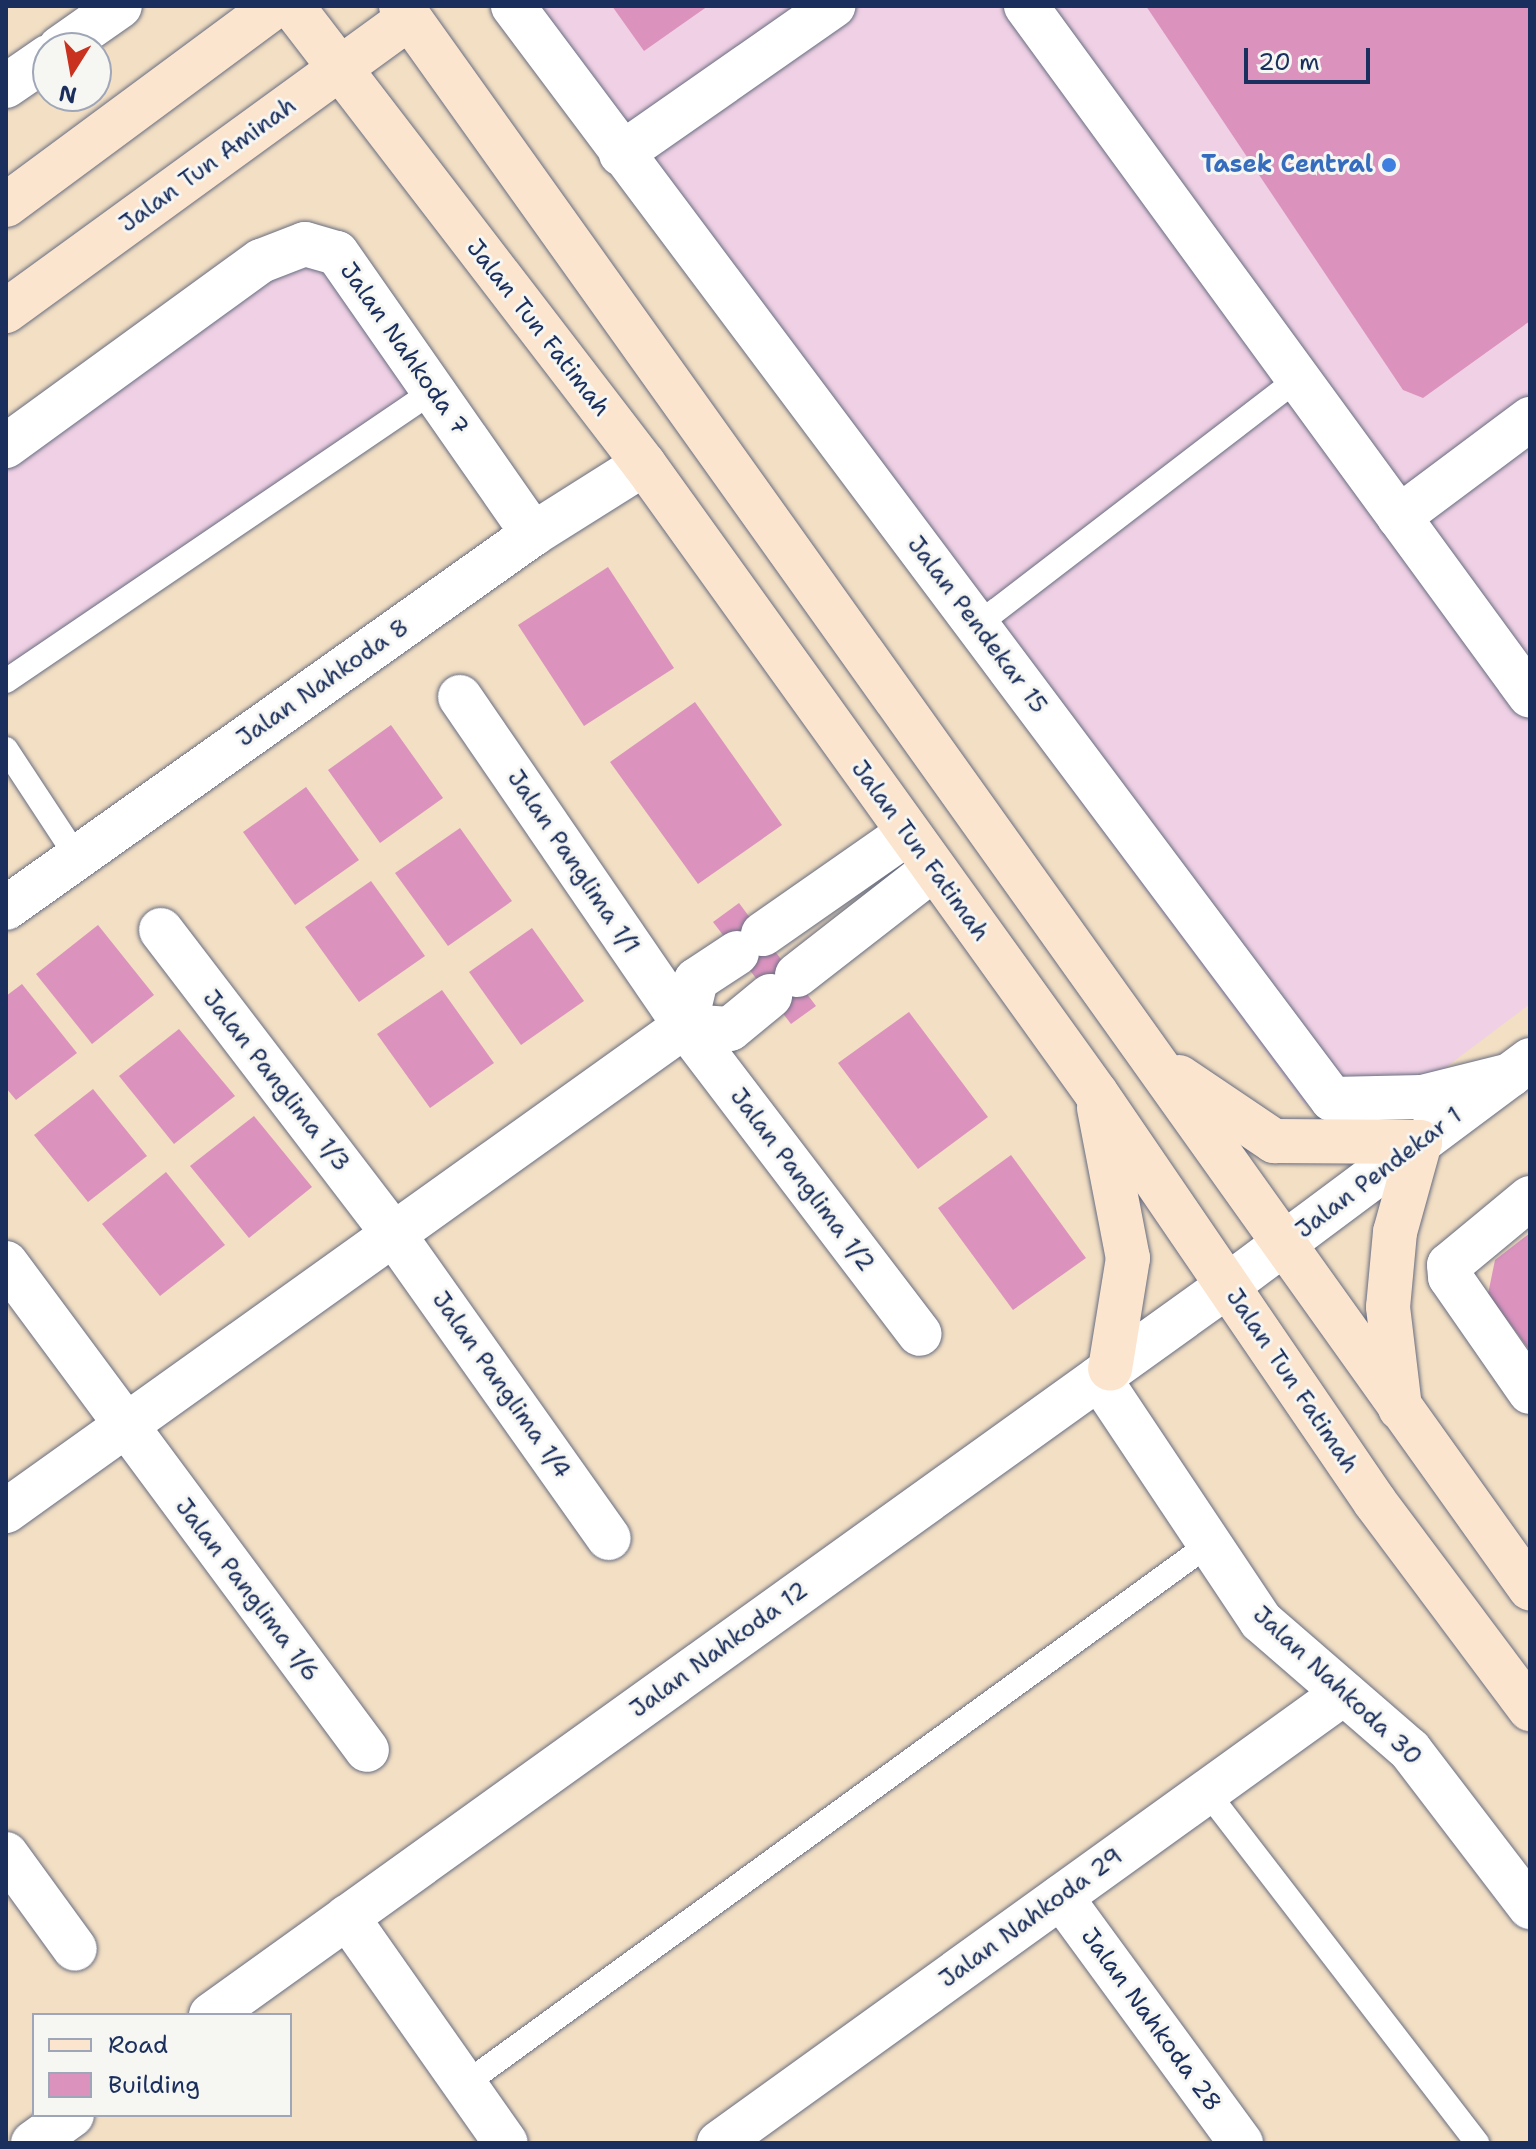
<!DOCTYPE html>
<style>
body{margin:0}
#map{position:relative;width:1536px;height:2149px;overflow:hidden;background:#f3dfc3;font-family:"Shantell Sans",sans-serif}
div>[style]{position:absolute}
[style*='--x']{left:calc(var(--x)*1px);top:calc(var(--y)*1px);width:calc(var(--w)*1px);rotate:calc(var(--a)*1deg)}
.built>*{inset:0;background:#f0d0e4}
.building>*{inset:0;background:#db93be}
.roads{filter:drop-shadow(0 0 2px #676d81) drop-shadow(0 0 2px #676d81)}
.service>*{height:24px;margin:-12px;padding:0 12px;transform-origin:12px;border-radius:12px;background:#fff}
.minor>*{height:44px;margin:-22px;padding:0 22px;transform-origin:22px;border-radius:22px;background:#fff}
.tertiary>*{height:44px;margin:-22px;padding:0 22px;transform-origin:22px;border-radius:22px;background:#fff}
.secondary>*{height:44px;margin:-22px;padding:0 22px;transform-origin:22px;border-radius:22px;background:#fce5cf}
.dots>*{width:22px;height:22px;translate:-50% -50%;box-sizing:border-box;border:4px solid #f6f6f2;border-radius:50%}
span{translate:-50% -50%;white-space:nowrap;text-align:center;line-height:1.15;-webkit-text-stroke:6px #f6f6f2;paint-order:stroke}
.street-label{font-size:24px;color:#1b2f5e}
.shop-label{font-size:24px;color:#366cbe;font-weight:700}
.right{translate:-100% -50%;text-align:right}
.frame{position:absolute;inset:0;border:8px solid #1b2f5e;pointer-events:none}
.legend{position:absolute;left:32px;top:2013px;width:260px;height:104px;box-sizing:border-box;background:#f6f6f2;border:2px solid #9ea6b7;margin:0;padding:10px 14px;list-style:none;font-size:24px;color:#1b2f5e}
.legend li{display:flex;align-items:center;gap:16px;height:40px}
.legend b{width:40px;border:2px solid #9ea6b7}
.north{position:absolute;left:32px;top:32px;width:80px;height:80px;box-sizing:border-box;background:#f6f6f2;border:2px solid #9ea6b7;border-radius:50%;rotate:191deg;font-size:22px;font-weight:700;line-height:32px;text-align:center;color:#1b2f5e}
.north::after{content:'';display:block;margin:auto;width:28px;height:36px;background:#c8321e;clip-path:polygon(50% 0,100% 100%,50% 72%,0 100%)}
.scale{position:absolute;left:1244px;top:48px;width:126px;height:36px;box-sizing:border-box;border:4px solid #1b2f5e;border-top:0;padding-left:10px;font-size:24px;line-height:28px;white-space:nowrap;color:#1b2f5e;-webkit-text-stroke:6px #f6f6f2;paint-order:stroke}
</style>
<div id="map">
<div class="built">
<i style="clip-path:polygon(490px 6px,1530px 6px,1530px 1004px,1373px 1122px,1304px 1103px)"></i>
<i style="clip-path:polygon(306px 262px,327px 266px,413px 390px,6px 670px,6px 465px,266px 275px)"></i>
</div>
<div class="building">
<i style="clip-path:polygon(612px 6px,708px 6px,644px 51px)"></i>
<i style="clip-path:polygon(1146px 6px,1530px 6px,1530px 321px,1423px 398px,1403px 390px)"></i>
<i style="clip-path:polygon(608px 567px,674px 668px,584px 726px,518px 625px)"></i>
<i style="clip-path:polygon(695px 702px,782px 825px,698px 884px,610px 762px)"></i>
<i style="clip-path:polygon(391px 725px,443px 798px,380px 843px,328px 770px)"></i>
<i style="clip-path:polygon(306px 787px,359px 860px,295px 905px,243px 832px)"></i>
<i style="clip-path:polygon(460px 828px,512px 901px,448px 946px,395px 873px)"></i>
<i style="clip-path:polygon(371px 881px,425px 956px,359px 1002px,305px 927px)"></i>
<i style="clip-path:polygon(739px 903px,816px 1006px,791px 1024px,713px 922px)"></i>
<i style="clip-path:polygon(98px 925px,154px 995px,92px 1044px,36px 974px)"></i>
<i style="clip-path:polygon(532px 928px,584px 1001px,521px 1045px,469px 972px)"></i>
<i style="clip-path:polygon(22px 984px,77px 1053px,16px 1100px,6px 1088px,6px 996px)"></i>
<i style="clip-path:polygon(442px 990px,494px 1063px,430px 1108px,377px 1034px)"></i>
<i style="clip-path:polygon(909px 1012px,988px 1117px,918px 1169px,838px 1063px)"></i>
<i style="clip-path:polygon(179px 1029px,235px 1096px,174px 1144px,119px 1076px)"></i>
<i style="clip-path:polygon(93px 1089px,147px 1156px,88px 1202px,34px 1135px)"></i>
<i style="clip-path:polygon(254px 1116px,312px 1187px,249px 1238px,190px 1166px)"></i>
<i style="clip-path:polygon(1011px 1155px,1086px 1258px,1013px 1310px,938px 1208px)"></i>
<i style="clip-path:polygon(166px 1172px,225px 1245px,160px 1296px,102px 1224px)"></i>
<i style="clip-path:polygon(1530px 1233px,1530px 1351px,1488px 1294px,1495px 1260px)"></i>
</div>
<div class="roads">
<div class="service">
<i style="--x:977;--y:625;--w:404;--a:-37.5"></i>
<i style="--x:6;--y:681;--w:516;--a:-34.18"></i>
<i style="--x:6;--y:749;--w:129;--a:56.7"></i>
<i style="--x:1207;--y:1792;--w:443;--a:52.4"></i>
<i style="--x:465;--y:2084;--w:919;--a:-35.97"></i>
</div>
<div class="minor">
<i style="--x:513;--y:6;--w:1366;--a:53.16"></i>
<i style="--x:1332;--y:1099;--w:90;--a:-1.3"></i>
<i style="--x:1422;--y:1097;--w:91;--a:-14"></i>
<i style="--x:1026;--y:6;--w:854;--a:53.85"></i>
<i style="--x:60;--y:48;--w:73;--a:-35"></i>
<i style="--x:6;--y:86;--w:51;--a:-34.6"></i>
<i style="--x:621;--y:154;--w:259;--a:-34.9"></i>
<i style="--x:6;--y:446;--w:315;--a:-36"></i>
<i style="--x:261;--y:261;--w:47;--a:-21.1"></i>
<i style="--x:305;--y:244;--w:33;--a:16"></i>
<i style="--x:337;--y:253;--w:343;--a:55.1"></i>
<i style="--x:1399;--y:517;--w:164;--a:-36.8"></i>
<i style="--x:460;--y:697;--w:399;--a:55.6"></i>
<i style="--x:685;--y:1026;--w:387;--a:52.7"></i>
<i style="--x:6;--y:908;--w:646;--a:-35.36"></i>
<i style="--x:533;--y:534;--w:131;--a:-32.2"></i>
<i style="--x:161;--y:930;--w:380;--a:52.6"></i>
<i style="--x:392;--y:1232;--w:375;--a:54.7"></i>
<i style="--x:763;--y:934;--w:177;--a:-34.9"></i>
<i style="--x:797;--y:975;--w:172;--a:-37.9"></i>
<i style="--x:685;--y:1026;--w:47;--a:-76.6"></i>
<i style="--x:696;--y:980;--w:49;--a:-33.4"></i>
<i style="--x:1530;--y:1198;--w:105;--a:140.4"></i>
<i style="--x:1449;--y:1265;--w:12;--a:85"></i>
<i style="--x:1450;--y:1277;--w:140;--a:55.2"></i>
<i style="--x:6;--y:1263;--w:606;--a:53.45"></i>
<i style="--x:1099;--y:1378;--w:292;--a:56.3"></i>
<i style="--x:1261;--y:1621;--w:197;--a:40.9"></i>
<i style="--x:1410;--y:1750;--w:198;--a:52.6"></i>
<i style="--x:6;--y:1511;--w:834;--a:-35.54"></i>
<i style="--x:685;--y:1026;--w:45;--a:3.8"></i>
<i style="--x:730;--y:1029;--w:52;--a:-39.5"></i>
<i style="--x:6;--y:1854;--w:117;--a:54"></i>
<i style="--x:1061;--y:1897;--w:305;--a:53.8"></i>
<i style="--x:347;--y:1917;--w:276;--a:54.9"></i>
<i style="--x:211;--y:2015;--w:1250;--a:-35.66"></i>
<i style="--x:33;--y:2143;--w:48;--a:-35.7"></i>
<i style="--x:719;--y:2143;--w:770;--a:-35.75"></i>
</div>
<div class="tertiary">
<i style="--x:1227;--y:1286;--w:378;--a:-36.7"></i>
</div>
<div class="secondary">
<i style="--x:292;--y:6;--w:578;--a:52.46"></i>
<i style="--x:644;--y:464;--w:775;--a:54.3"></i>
<i style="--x:1096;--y:1093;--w:495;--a:55.7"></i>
<i style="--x:1375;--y:1502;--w:259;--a:53.2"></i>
<i style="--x:401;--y:6;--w:1944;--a:54.49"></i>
<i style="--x:6;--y:205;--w:335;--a:-36.5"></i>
<i style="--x:6;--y:311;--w:498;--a:-36"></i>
<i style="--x:1179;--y:1077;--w:115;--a:34"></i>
<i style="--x:1274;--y:1141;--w:146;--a:0.4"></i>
<i style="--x:1420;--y:1142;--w:93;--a:105.5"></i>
<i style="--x:1395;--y:1232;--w:75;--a:95.3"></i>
<i style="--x:1388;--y:1307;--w:102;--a:83.2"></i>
<i style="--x:1099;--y:1108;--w:153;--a:79.1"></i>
<i style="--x:1128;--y:1258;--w:112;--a:99.2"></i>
</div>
</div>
<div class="dots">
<i style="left:1389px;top:165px;background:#3f7fe0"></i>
</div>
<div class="street-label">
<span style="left:208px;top:165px;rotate:-36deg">Jalan Tun Aminah</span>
<span style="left:538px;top:328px;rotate:52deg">Jalan Tun Fatimah</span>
<span style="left:404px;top:349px;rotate:55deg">Jalan Nahkoda 7</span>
<span style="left:977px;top:625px;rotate:53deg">Jalan Pendekar 15</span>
<span style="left:323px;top:683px;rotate:-35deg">Jalan Nahkoda 8</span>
<span style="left:920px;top:851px;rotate:54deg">Jalan Tun Fatimah</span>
<span style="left:573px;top:862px;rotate:56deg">Jalan Panglima 1/1</span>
<span style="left:276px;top:1081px;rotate:52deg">Jalan Panglima 1/3</span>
<span style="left:1379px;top:1173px;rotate:-37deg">Jalan Pendekar 1</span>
<span style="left:802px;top:1180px;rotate:53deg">Jalan Panglima 1/2</span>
<span style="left:1292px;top:1381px;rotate:56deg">Jalan Tun Fatimah</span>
<span style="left:501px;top:1385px;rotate:55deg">Jalan Panglima 1/4</span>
<span style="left:247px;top:1590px;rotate:53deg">Jalan Panglima 1/6</span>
<span style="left:719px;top:1650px;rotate:-36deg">Jalan Nahkoda 12</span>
<span style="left:1337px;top:1686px;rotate:43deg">Jalan Nahkoda 30</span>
<span style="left:1031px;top:1918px;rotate:-36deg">Jalan Nahkoda 29</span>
<span style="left:1151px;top:2020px;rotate:54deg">Jalan Nahkoda 28</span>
</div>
<div class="shop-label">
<span class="right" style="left:1373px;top:165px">Tasek Central</span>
</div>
<div class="frame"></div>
<ul class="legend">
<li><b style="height:10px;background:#fce5cf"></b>Road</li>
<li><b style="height:22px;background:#db93be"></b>Building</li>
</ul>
<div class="north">N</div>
<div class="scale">20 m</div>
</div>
